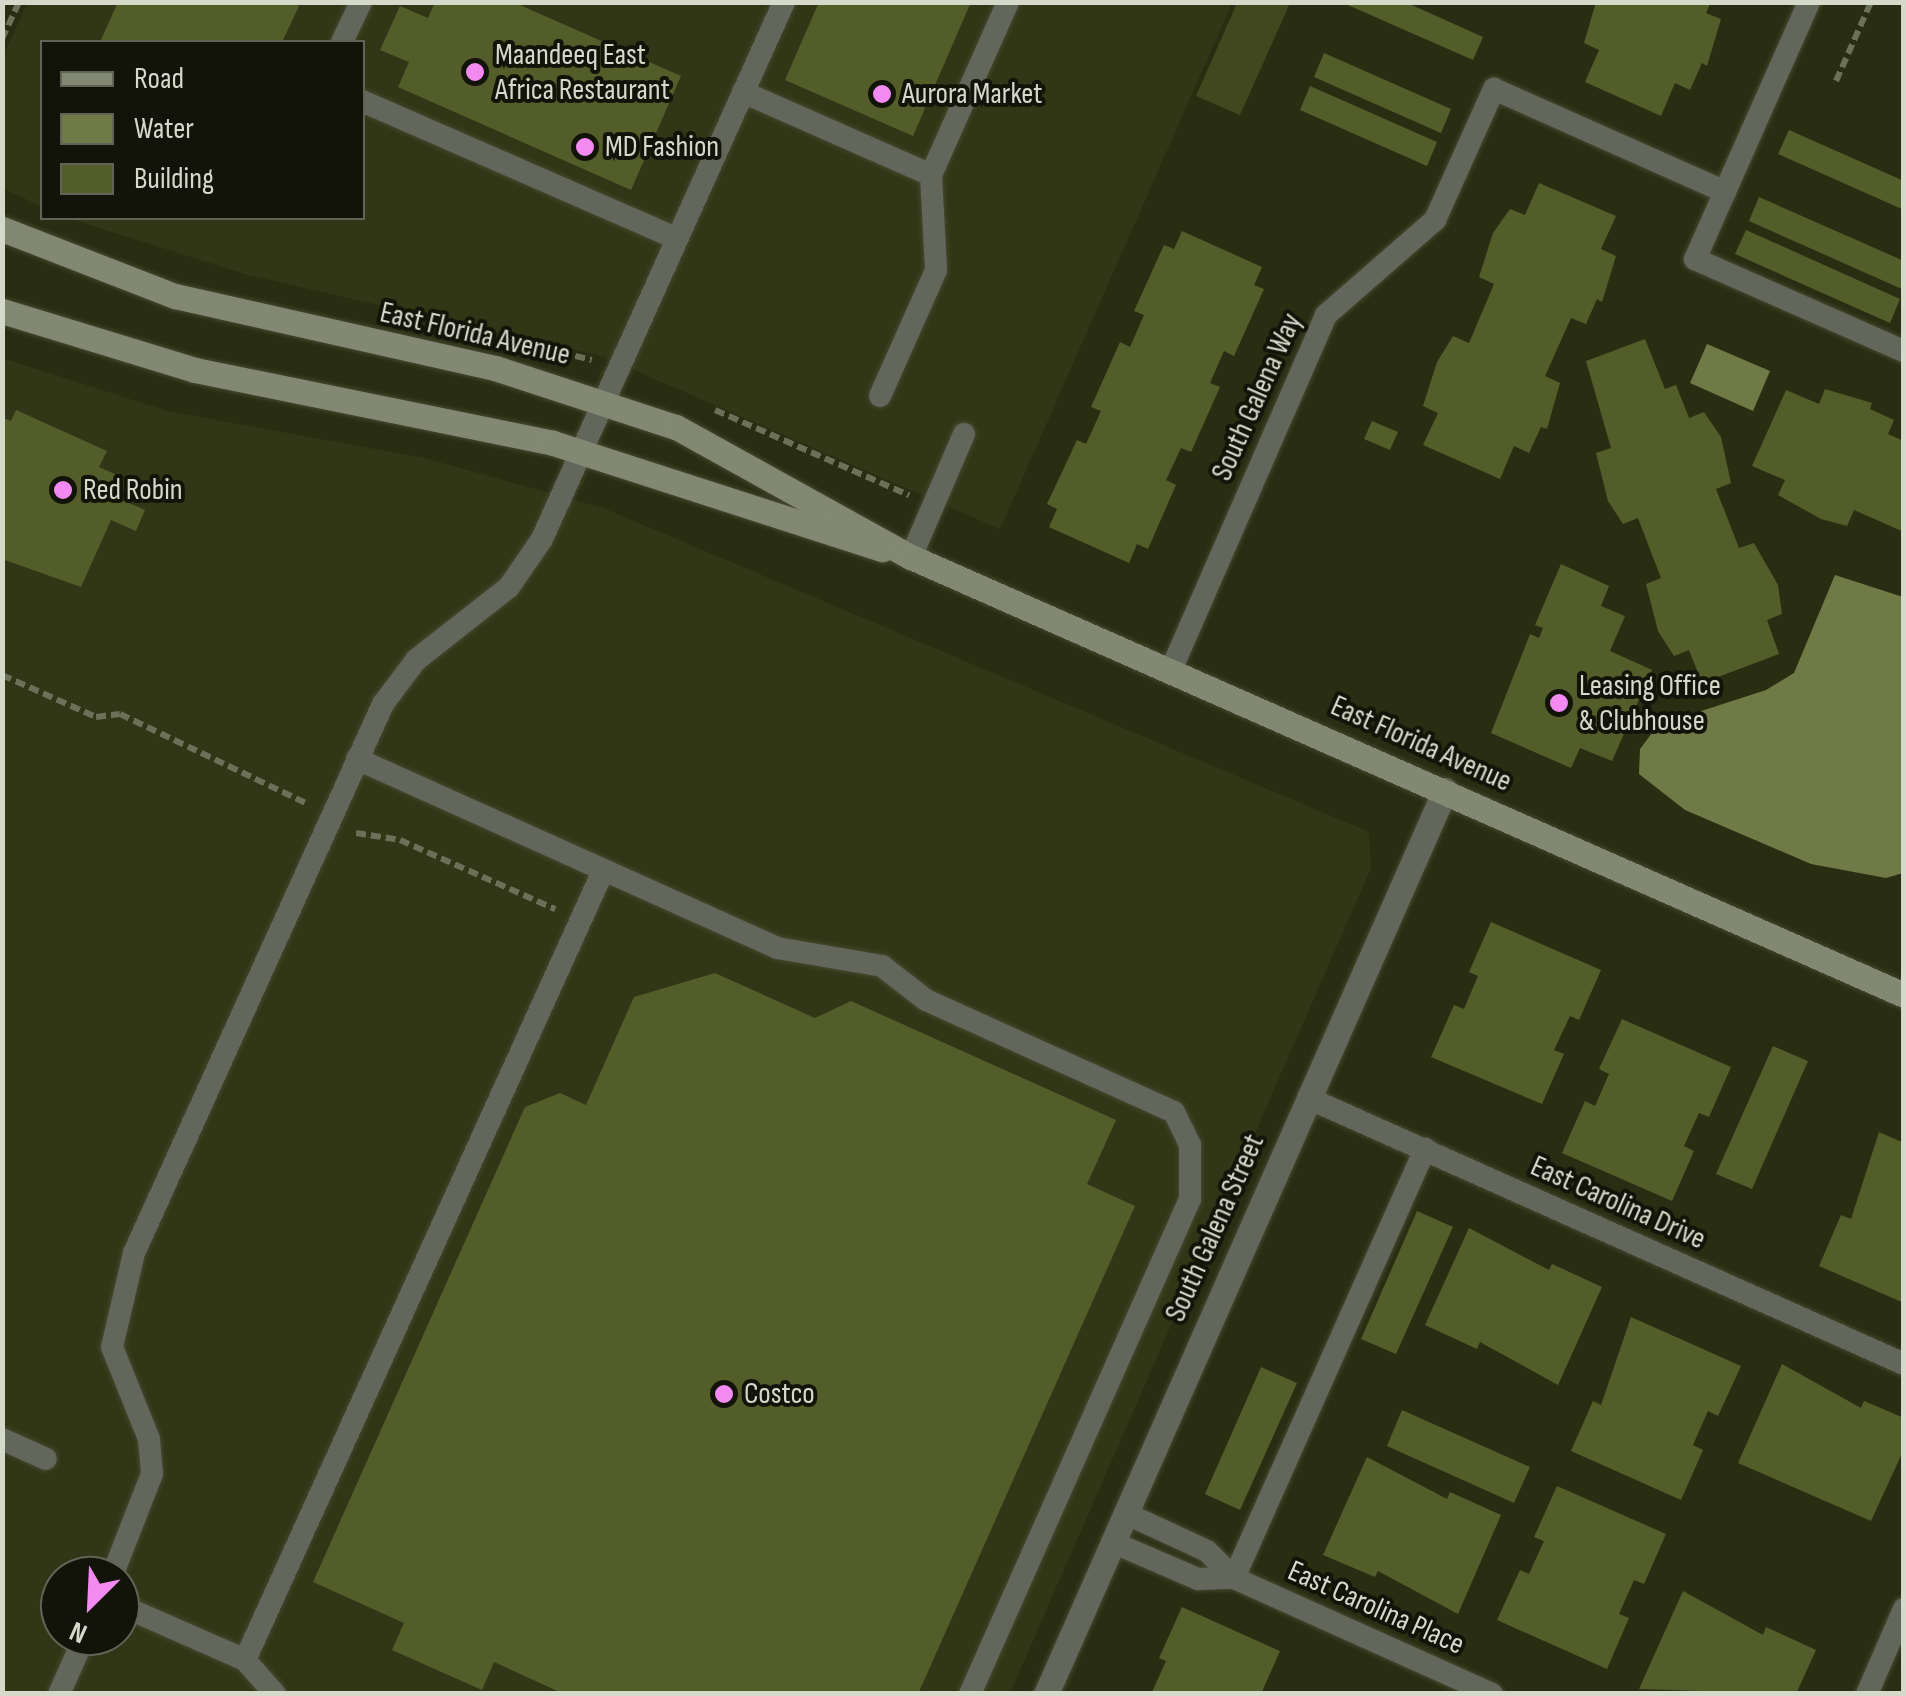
<!DOCTYPE html>
<style>
body{margin:0}
#map{position:relative;width:1906px;height:1696px;overflow:hidden;background:#292e13;font-family:"Sofia Sans Condensed",sans-serif}
div>[style]{position:absolute}
[style*='--x']{left:calc(var(--x)*1px);top:calc(var(--y)*1px);width:calc(var(--w)*1px);rotate:calc(var(--a)*1deg)}
.built>*{inset:0;background:#313716}
.green>*{inset:0;background:#41481e}
.water>*{inset:0;background:#707a47}
.building>*{inset:0;background:#535d2a}
.path>*{height:6px;margin-top:-3px;transform-origin:0;background:repeating-linear-gradient(90deg,#6b7059 0 10px,transparent 0 15px)}
.roads{filter:drop-shadow(0 0 2px #454930) drop-shadow(0 0 2px #454930)}
.service>*{height:22px;margin:-11px;padding:0 11px;transform-origin:11px;border-radius:11px;background:#63665a}
.minor>*{height:25px;margin:-12.5px;padding:0 12.5px;transform-origin:12.5px;border-radius:12.5px;background:#63665a}
.secondary>*{height:25px;margin:-12.5px;padding:0 12.5px;transform-origin:12.5px;border-radius:12.5px;background:#838873}
.dots>*{width:28px;height:28px;translate:-50% -50%;box-sizing:border-box;border:5px solid #121409;border-radius:50%}
span{translate:-50% -50%;white-space:nowrap;text-align:center;line-height:1.15;-webkit-text-stroke:8px #121409;paint-order:stroke}
.poi-label{font-size:30px;color:#d5d9c9}
.left{translate:0 -50%;text-align:left}
.street-label{font-size:30px;color:#d5d9c9}
.frame{position:absolute;inset:0;border:5px solid #d5d9c9;pointer-events:none}
.legend{position:absolute;left:40px;top:40px;width:325px;height:180px;box-sizing:border-box;background:#121409;border:2px solid #606356;margin:0;padding:12px 18px;list-style:none;font-size:30px;color:#d5d9c9}
.legend li{display:flex;align-items:center;gap:20px;height:50px}
.legend b{width:50px;border:2px solid #606356}
.north{position:absolute;left:40px;top:1556px;width:100px;height:100px;box-sizing:border-box;background:#121409;border:2px solid #606356;border-radius:50%;rotate:204deg;font-size:28px;font-weight:700;line-height:40px;text-align:center;color:#d5d9c9}
.north::after{content:'';display:block;margin:auto;width:35px;height:45px;background:#f38af1;clip-path:polygon(50% 0,100% 100%,50% 72%,0 100%)}
</style>
<div id="map">
<div class="built">
<i style="clip-path:polygon(27px 3px,1232px 3px,1000px 529px,602px 356px,248px 275px,68px 218px,362px 218px,362px 42px,42px 42px,42px 207px,3px 188px,3px 57px)"></i>
<i style="clip-path:polygon(evenodd,2px 358px,167px 411px,424px 458px,603px 508px,1369px 832px,1371px 868px,1010px 1693px,3px 1693px,2px 358px,60px 1576px,120px 1576px,120px 1636px,60px 1636px,60px 1576px)"></i>
</div>
<div class="green">
<i style="clip-path:polygon(1237px 3px,1290px 3px,1240px 115px,1196px 96px)"></i>
</div>
<div class="water">
<i style="clip-path:polygon(1707px 344px,1770px 371px,1753px 411px,1690px 383px)"></i>
<i style="clip-path:polygon(1835px 575px,1903px 597px,1903px 873px,1886px 878px,1811px 864px,1685px 810px,1639px 774px,1640px 749px,1658px 725px,1766px 690px,1794px 673px)"></i>
</div>
<div class="building">
<i style="clip-path:polygon(118px 2px,290px 2px,299px 6px,282px 42px,100px 42px)"></i>
<i style="clip-path:polygon(435px 2px,513px 2px,681px 76px,631px 190px,398px 87px,409px 62px,380px 50px,400px 6px,428px 18px)"></i>
<i style="clip-path:polygon(819px 2px,971px 2px,913px 136px,785px 80px)"></i>
<i style="clip-path:polygon(1341px 2px,1405px 2px,1483px 37px,1473px 60px)"></i>
<i style="clip-path:polygon(1596px 2px,1711px 2px,1706px 13px,1721px 19px,1707px 66px,1702px 63px,1690px 90px,1675px 83px,1661px 116px,1585px 82px,1599px 50px,1584px 43px)"></i>
<i style="clip-path:polygon(1324px 53px,1451px 109px,1441px 133px,1314px 77px)"></i>
<i style="clip-path:polygon(1310px 86px,1437px 142px,1427px 166px,1300px 110px)"></i>
<i style="clip-path:polygon(1789px 130px,1904px 181px,1904px 210px,1778px 154px)"></i>
<i style="clip-path:polygon(1539px 183px,1616px 216px,1601px 249px,1616px 256px,1602px 302px,1597px 299px,1586px 324px,1571px 318px,1545px 376px,1560px 383px,1547px 429px,1541px 427px,1529px 453px,1514px 446px,1500px 479px,1423px 445px,1438px 413px,1423px 406px,1437px 362px,1453px 336px,1469px 343px,1494px 284px,1479px 277px,1493px 233px,1510px 209px,1525px 215px)"></i>
<i style="clip-path:polygon(1759px 197px,1904px 261px,1904px 290px,1749px 221px)"></i>
<i style="clip-path:polygon(1746px 230px,1900px 299px,1890px 323px,1735px 254px)"></i>
<i style="clip-path:polygon(1182px 231px,1262px 267px,1254px 285px,1264px 289px,1234px 356px,1224px 351px,1210px 383px,1220px 387px,1191px 452px,1181px 448px,1166px 480px,1176px 485px,1148px 549px,1137px 544px,1129px 563px,1049px 527px,1057px 509px,1047px 504px,1077px 440px,1086px 444px,1101px 411px,1091px 407px,1120px 342px,1130px 347px,1144px 315px,1134px 311px,1164px 245px,1174px 249px)"></i>
<i style="clip-path:polygon(1645px 339px,1665px 389px,1676px 385px,1689px 418px,1704px 412px,1721px 437px,1731px 483px,1716px 489px,1739px 548px,1754px 543px,1778px 585px,1782px 614px,1767px 620px,1779px 654px,1702px 683px,1689px 650px,1674px 656px,1658px 631px,1646px 584px,1661px 578px,1638px 518px,1623px 524px,1608px 501px,1596px 453px,1611px 448px,1586px 361px)"></i>
<i style="clip-path:polygon(1825px 389px,1872px 403px,1870px 409px,1894px 420px,1888px 434px,1904px 441px,1904px 532px,1854px 510px,1847px 526px,1821px 519px,1778px 495px,1785px 480px,1752px 466px,1786px 390px,1819px 404px)"></i>
<i style="clip-path:polygon(16px 410px,107px 451px,99px 467px,128px 480px,120px 499px,145px 510px,136px 531px,111px 520px,81px 587px,2px 559px,2px 417px,11px 421px)"></i>
<i style="clip-path:polygon(1372px 421px,1398px 432px,1390px 450px,1364px 439px)"></i>
<i style="clip-path:polygon(1561px 564px,1609px 586px,1601px 606px,1625px 616px,1610px 651px,1652px 670px,1612px 761px,1580px 748px,1571px 768px,1491px 733px,1530px 634px,1539px 638px,1543px 628px,1535px 625px)"></i>
<i style="clip-path:polygon(1491px 922px,1601px 970px,1579px 1020px,1570px 1016px,1554px 1050px,1564px 1054px,1542px 1104px,1431px 1057px,1454px 1005px,1464px 1009px,1478px 976px,1469px 972px)"></i>
<i style="clip-path:polygon(715px 973px,815px 1018px,851px 1001px,1116px 1120px,1087px 1184px,1135px 1206px,918px 1694px,564px 1694px,494px 1662px,482px 1690px,392px 1650px,404px 1623px,313px 1582px,525px 1107px,560px 1093px,586px 1105px,634px 997px)"></i>
<i style="clip-path:polygon(1622px 1019px,1731px 1067px,1709px 1117px,1699px 1113px,1684px 1146px,1694px 1151px,1672px 1201px,1562px 1153px,1585px 1101px,1595px 1106px,1609px 1074px,1599px 1069px)"></i>
<i style="clip-path:polygon(1773px 1046px,1808px 1061px,1752px 1189px,1716px 1174px)"></i>
<i style="clip-path:polygon(1879px 1132px,1904px 1143px,1904px 1303px,1819px 1266px,1841px 1215px,1851px 1219px)"></i>
<i style="clip-path:polygon(1417px 1211px,1453px 1227px,1396px 1354px,1361px 1339px)"></i>
<i style="clip-path:polygon(1469px 1228px,1549px 1270px,1552px 1264px,1602px 1287px,1558px 1385px,1480px 1342px,1477px 1349px,1425px 1325px)"></i>
<i style="clip-path:polygon(1631px 1317px,1741px 1366px,1718px 1416px,1708px 1411px,1693px 1445px,1703px 1450px,1681px 1500px,1571px 1451px,1593px 1401px,1601px 1405px)"></i>
<i style="clip-path:polygon(1782px 1364px,1861px 1408px,1864px 1401px,1904px 1418px,1904px 1449px,1871px 1521px,1738px 1463px)"></i>
<i style="clip-path:polygon(1261px 1367px,1297px 1383px,1240px 1510px,1205px 1494px)"></i>
<i style="clip-path:polygon(1402px 1410px,1530px 1467px,1514px 1503px,1387px 1446px)"></i>
<i style="clip-path:polygon(1367px 1457px,1447px 1499px,1450px 1492px,1501px 1515px,1458px 1614px,1378px 1571px,1375px 1577px,1323px 1555px)"></i>
<i style="clip-path:polygon(1557px 1486px,1666px 1534px,1644px 1584px,1634px 1580px,1619px 1614px,1629px 1618px,1607px 1669px,1497px 1620px,1520px 1570px,1529px 1574px,1544px 1541px,1534px 1537px)"></i>
<i style="clip-path:polygon(1683px 1591px,1763px 1635px,1766px 1627px,1816px 1650px,1796px 1694px,1639px 1689px)"></i>
<i style="clip-path:polygon(1182px 1607px,1280px 1651px,1261px 1694px,1144px 1694px,1152px 1692px,1166px 1661px,1159px 1658px)"></i>
</div>
<div class="path">
<i style="--x:2;--y:39;--w:41;--a:-65.3"></i>
<i style="--x:1836;--y:81;--w:86;--a:-66.1"></i>
<i style="--x:546;--y:349;--w:47;--a:13.4"></i>
<i style="--x:715;--y:410;--w:212;--a:23.7"></i>
<i style="--x:2;--y:675;--w:103;--a:24.1"></i>
<i style="--x:96;--y:717;--w:24;--a:-7"></i>
<i style="--x:120;--y:714;--w:206;--a:25.6"></i>
<i style="--x:356;--y:833;--w:45;--a:9"></i>
<i style="--x:400;--y:840;--w:170;--a:24"></i>
</div>
<div class="roads">
<div class="service">
<i style="--x:1809;--y:2;--w:281;--a:113.9"></i>
<i style="--x:1695;--y:259;--w:228;--a:23.8"></i>
<i style="--x:342;--y:42;--w:44;--a:-64.6"></i>
<i style="--x:743;--y:92;--w:206;--a:23.8"></i>
<i style="--x:362;--y:101;--w:339;--a:23.6"></i>
<i style="--x:880;--y:396;--w:138;--a:-66"></i>
<i style="--x:936;--y:270;--w:95;--a:-93"></i>
<i style="--x:931;--y:175;--w:189;--a:-66"></i>
<i style="--x:911;--y:557;--w:134;--a:-66.7"></i>
<i style="--x:1171;--y:670;--w:387;--a:-66.4"></i>
<i style="--x:1326;--y:315;--w:145;--a:-41.1"></i>
<i style="--x:1435;--y:220;--w:144;--a:-65.8"></i>
<i style="--x:1494;--y:89;--w:253;--a:24"></i>
<i style="--x:357;--y:759;--w:461;--a:24.2"></i>
<i style="--x:777;--y:948;--w:107;--a:9.7"></i>
<i style="--x:882;--y:966;--w:56;--a:37.7"></i>
<i style="--x:926;--y:1000;--w:272;--a:24.3"></i>
<i style="--x:1174;--y:1112;--w:37;--a:64"></i>
<i style="--x:1190;--y:1145;--w:54;--a:90"></i>
<i style="--x:1190;--y:1199;--w:542;--a:113.96"></i>
<i style="--x:1308;--y:1098;--w:653;--a:24.05"></i>
<i style="--x:2;--y:1439;--w:48;--a:24.4"></i>
<i style="--x:1125;--y:1513;--w:90;--a:24.9"></i>
<i style="--x:1207;--y:1551;--w:38;--a:45"></i>
<i style="--x:1234;--y:1578;--w:283;--a:24.2"></i>
<i style="--x:1112;--y:1542;--w:94;--a:23.3"></i>
<i style="--x:1198;--y:1579;--w:36;--a:-2"></i>
<i style="--x:112;--y:1576;--w:110;--a:-68.6"></i>
<i style="--x:152;--y:1474;--w:35;--a:-95"></i>
<i style="--x:149;--y:1439;--w:99;--a:-111.9"></i>
<i style="--x:112;--y:1347;--w:97;--a:-76.8"></i>
<i style="--x:134;--y:1253;--w:603;--a:-65.6"></i>
<i style="--x:383;--y:704;--w:55;--a:-53.1"></i>
<i style="--x:416;--y:660;--w:118;--a:-38.1"></i>
<i style="--x:509;--y:587;--w:58;--a:-55.5"></i>
<i style="--x:542;--y:539;--w:589;--a:-65.74"></i>
<i style="--x:1234;--y:1578;--w:470;--a:-66"></i>
<i style="--x:120;--y:1605;--w:137;--a:23.7"></i>
<i style="--x:245;--y:1660;--w:866;--a:-65.59"></i>
<i style="--x:245;--y:1660;--w:45;--a:48.6"></i>
<i style="--x:59;--y:1694;--w:64;--a:-65.9"></i>
<i style="--x:1867;--y:1694;--w:93;--a:-66.5"></i>
</div>
<div class="minor">
<i style="--x:1046;--y:1694;--w:988;--a:-66.18"></i>
</div>
<div class="secondary">
<i style="--x:2;--y:229;--w:186;--a:21.2"></i>
<i style="--x:175;--y:296;--w:328;--a:12.7"></i>
<i style="--x:495;--y:368;--w:190;--a:18.1"></i>
<i style="--x:676;--y:427;--w:269;--a:29"></i>
<i style="--x:911;--y:557;--w:1085;--a:23.8"></i>
<i style="--x:2;--y:311;--w:202;--a:17"></i>
<i style="--x:195;--y:370;--w:365;--a:11.5"></i>
<i style="--x:553;--y:443;--w:346;--a:17.9"></i>
</div>
</div>
<div class="dots">
<i style="left:475px;top:72px;background:#f38af1"></i>
<i style="left:882px;top:94px;background:#f38af1"></i>
<i style="left:585px;top:147px;background:#f38af1"></i>
<i style="left:63px;top:490px;background:#f38af1"></i>
<i style="left:1559px;top:703px;background:#f38af1"></i>
<i style="left:724px;top:1394px;background:#f38af1"></i>
</div>
<div class="poi-label">
<span class="left" style="left:495px;top:72px">Maandeeq East<br>Africa Restaurant</span>
<span class="left" style="left:902px;top:94px">Aurora Market</span>
<span class="left" style="left:605px;top:147px">MD Fashion</span>
<span class="left" style="left:83px;top:490px">Red Robin</span>
<span class="left" style="left:1579px;top:703px">Leasing Office<br>&amp; Clubhouse</span>
<span class="left" style="left:744px;top:1394px">Costco</span>
</div>
<div class="street-label">
<span style="left:475px;top:334px;rotate:13deg">East Florida Avenue</span>
<span style="left:1257px;top:397px;rotate:-66deg">South Galena Way</span>
<span style="left:1421px;top:744px;rotate:24deg">East Florida Avenue</span>
<span style="left:1618px;top:1203px;rotate:24deg">East Carolina Drive</span>
<span style="left:1215px;top:1228px;rotate:-66deg">South Galena Street</span>
<span style="left:1376px;top:1608px;rotate:24deg">East Carolina Place</span>
</div>
<div class="frame"></div>
<ul class="legend">
<li><b style="height:12px;background:#838873"></b>Road</li>
<li><b style="height:28px;background:#707a47"></b>Water</li>
<li><b style="height:28px;background:#535d2a"></b>Building</li>
</ul>
<div class="north">N</div>
</div>
